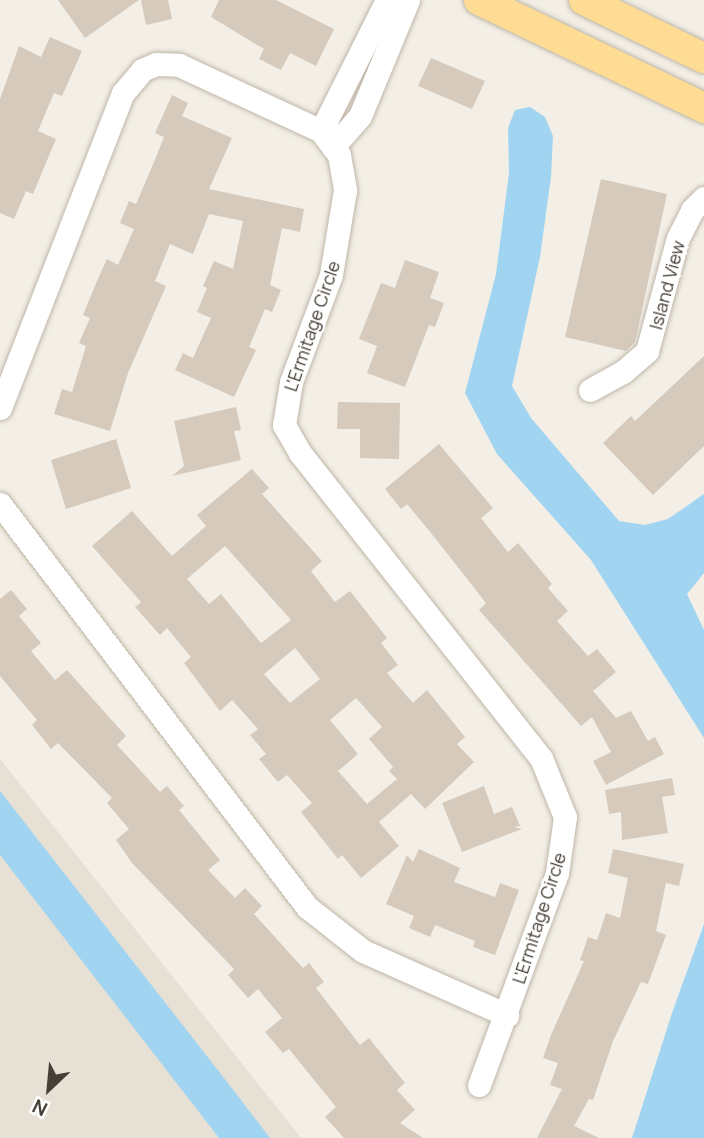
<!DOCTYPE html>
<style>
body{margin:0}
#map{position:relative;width:704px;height:1138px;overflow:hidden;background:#f3efe6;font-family:Manrope,sans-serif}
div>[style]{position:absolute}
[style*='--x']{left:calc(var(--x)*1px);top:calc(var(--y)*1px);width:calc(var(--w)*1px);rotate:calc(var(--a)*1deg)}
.residential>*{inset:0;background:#e7e0d4}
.water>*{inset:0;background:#a1d4f1}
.building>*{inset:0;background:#d5cabb}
.roads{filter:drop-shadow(0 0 2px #bfb6a8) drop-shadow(0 0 2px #bfb6a8)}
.minor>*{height:23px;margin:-11.5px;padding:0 11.5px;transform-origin:11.5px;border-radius:11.5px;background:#fff}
.major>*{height:30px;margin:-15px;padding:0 15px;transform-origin:15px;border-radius:15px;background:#ffdc93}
span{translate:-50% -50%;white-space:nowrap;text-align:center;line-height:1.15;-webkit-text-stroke:5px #fff;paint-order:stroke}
.street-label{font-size:18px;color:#463f35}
.north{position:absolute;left:14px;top:1054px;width:70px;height:70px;-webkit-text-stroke:5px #fff;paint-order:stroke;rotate:206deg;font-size:19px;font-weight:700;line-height:28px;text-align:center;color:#463f35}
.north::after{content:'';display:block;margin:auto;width:24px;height:32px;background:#463f35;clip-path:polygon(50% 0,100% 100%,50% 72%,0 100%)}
</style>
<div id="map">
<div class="residential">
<i style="clip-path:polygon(0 759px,301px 1138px,0 1138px)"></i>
</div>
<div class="water">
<i style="clip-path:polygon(530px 107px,545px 117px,553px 136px,551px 177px,540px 257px,512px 386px,531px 418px,619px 521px,645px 525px,668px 519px,704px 494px,704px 573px,687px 594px,704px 630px,704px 738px,591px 560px,497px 454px,465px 393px,496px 274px,509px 173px,508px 128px,515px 110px)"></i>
<i style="clip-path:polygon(0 791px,231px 1087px,270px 1138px,219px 1138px,0 855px)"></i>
<i style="clip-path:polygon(704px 924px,704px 1138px,632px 1138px,672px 1013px)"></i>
</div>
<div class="building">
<i style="clip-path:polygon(58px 0,139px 0,85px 38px)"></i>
<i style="clip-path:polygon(141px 0,168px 0,172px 19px,146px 25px)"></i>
<i style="clip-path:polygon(219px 0,276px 0,334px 29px,316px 66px,290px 53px,281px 70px,259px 59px,264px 49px,211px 17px)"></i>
<i style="clip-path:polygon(50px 37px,82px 51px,62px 96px,54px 93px,38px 131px,56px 139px,33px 194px,26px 191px,14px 219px,0 213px,0 99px,19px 46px,41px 57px)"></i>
<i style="clip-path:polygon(431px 58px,485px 81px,472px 109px,418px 86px)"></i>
<i style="clip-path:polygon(172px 95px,188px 103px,182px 116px,232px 138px,209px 189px,304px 209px,300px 232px,282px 228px,270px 285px,281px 290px,272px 312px,265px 309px,249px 347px,256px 350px,234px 397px,175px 370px,183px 353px,193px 358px,211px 318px,197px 312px,207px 288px,203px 286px,214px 261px,233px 269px,243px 221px,209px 214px,193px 254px,170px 244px,155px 281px,166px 286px,128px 373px,110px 431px,54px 414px,62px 389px,72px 392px,86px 346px,79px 343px,90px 318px,83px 315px,97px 281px,107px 259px,118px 265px,134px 229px,120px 223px,129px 201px,136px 204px,154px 162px,164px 137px,155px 133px)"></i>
<i style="clip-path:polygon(601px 179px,667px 194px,635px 342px,626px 351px,565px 337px)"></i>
<i style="clip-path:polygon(405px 260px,439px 272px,430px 298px,444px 303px,435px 327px,429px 325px,405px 387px,367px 373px,377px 346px,359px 339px,381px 283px,395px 288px)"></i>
<i style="clip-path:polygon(704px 356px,704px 446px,653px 495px,603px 443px,631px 416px,635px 421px)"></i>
<i style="clip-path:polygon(338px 402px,400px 403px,399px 459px,360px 458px,360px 429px,337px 429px)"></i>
<i style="clip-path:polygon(236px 407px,241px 430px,234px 431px,241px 460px,172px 476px,184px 466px,174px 421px)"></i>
<i style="clip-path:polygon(116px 439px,131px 488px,66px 509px,51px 460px)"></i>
<i style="clip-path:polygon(439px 444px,493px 508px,481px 518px,508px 552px,518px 543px,552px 584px,548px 588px,568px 611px,557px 621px,588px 656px,597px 649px,616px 672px,593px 691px,616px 718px,631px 711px,648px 741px,655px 737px,664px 754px,606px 785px,593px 761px,611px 752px,592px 717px,581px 726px,479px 610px,486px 603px,431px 533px,407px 504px,401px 509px,385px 489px)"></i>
<i style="clip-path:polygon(evenodd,252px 469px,269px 488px,262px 494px,322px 561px,311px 571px,335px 602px,350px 591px,387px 638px,381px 643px,398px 665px,387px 673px,413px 703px,427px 690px,465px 737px,457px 744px,474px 762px,425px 809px,411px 794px,379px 822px,399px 846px,361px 878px,342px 855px,338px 859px,301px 812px,312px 803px,287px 775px,278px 782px,259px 759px,266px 754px,250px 735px,258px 729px,232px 700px,220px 711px,184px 663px,191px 657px,167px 628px,160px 635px,135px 607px,141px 602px,92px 546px,132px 511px,172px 556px,206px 526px,197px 515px,252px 469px,225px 546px,291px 620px,261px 643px,221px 594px,209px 604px,187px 579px,225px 546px,252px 469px,295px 648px,320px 679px,290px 703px,264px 674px,295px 648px,252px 469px,356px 698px,382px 727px,369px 739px,393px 767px,389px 771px,397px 779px,367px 804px,338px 771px,358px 754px,330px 720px,356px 698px)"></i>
<i style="clip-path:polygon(11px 590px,27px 609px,19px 616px,41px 643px,31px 651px,55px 680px,67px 670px,126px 736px,117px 745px,160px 792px,167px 786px,184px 806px,179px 810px,220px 860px,208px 870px,235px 898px,245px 888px,262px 906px,254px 914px,303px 968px,309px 963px,324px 982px,316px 988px,360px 1045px,369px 1038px,405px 1083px,397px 1090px,415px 1110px,400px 1123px,423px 1138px,344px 1138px,325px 1117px,336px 1107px,289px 1049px,283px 1053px,265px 1032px,282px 1018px,258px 989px,248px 998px,228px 975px,234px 969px,132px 863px,116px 840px,129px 829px,107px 803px,112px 798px,58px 743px,51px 749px,32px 725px,37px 720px,0 676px,0 599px)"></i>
<i style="clip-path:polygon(672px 778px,675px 795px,662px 797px,668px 833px,622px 840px,621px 812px,609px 814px,605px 790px)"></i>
<i style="clip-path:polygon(484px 786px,494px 814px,512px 807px,520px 826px,514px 827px,522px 829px,462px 852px,442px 803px)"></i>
<i style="clip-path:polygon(419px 849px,460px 868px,454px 882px,495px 897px,500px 883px,519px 890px,495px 955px,473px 947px,475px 941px,435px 925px,430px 937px,409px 928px,414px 916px,386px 904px,407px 855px,413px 862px)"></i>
<i style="clip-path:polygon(613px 849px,684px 864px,679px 886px,666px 883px,656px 931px,666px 935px,648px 984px,641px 982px,613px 1041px,593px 1100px,589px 1099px,574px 1126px,599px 1138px,537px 1138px,562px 1089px,550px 1085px,558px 1063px,543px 1058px,551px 1035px,584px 961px,580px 960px,588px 937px,597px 940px,606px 913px,620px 918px,628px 878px,608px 873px)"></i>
</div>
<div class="roads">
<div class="minor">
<i style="--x:321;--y:131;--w:147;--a:-63.3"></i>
<i style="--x:333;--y:147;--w:41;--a:-48.9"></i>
<i style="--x:360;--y:116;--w:126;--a:-67.5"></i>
<i style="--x:590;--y:390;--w:38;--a:-29"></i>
<i style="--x:623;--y:372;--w:32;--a:-41"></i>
<i style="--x:647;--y:351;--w:117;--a:-74.7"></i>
<i style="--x:678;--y:238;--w:31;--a:-63"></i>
<i style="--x:692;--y:210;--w:17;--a:-45"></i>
<i style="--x:0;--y:408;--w:338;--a:-68.7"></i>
<i style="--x:123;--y:93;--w:30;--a:-50"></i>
<i style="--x:142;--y:70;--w:15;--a:-23"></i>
<i style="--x:156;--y:64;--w:23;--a:2"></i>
<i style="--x:179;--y:65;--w:157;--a:24.9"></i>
<i style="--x:321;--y:131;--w:30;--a:53"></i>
<i style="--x:339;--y:155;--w:36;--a:80"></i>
<i style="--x:345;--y:190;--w:86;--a:99.4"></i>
<i style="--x:331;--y:275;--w:114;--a:110.5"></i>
<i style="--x:291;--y:382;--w:44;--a:99.2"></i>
<i style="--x:284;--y:425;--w:32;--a:60"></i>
<i style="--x:300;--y:453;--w:389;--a:51.7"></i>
<i style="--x:541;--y:758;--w:64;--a:67.9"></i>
<i style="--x:565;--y:817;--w:57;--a:98.1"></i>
<i style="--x:557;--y:873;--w:226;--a:110.2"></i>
<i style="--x:0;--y:504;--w:507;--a:52.7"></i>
<i style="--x:307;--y:907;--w:71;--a:38.2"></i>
<i style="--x:363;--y:951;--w:158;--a:24"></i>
</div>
<div class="major">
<i style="--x:479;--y:0;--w:250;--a:25.6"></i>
<i style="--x:584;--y:0;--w:133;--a:25.8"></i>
</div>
</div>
<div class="street-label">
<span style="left:667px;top:285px;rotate:-75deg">Island View</span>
<span style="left:312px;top:326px;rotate:-71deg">L'Ermitage Circle</span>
<span style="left:539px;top:918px;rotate:-72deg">L'Ermitage Circle</span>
</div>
<div class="north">N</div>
</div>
